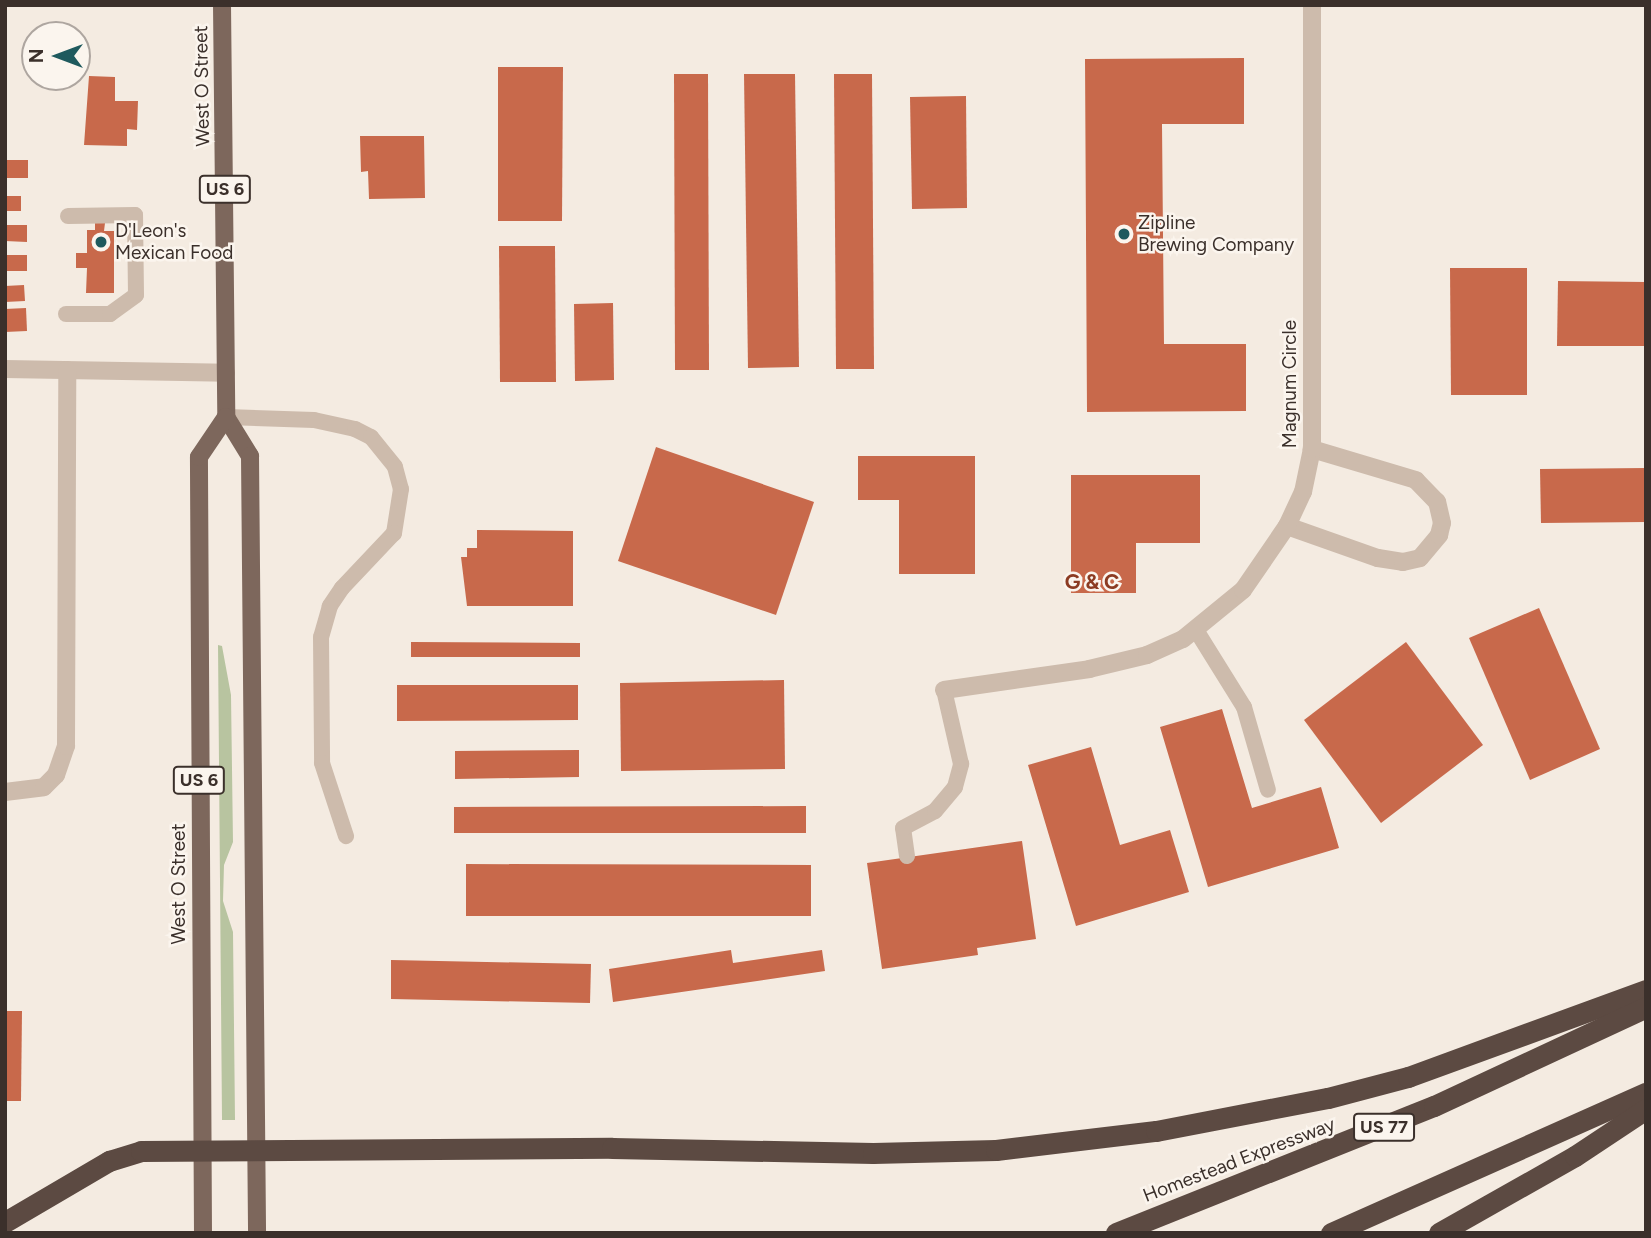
<!DOCTYPE html>
<style>
body{margin:0}
#map{position:relative;width:1651px;height:1238px;overflow:hidden;background:#f4ebe1;font-family:Figtree,sans-serif}
div>[style]{position:absolute}
[style*='--x']{left:calc(var(--x)*1px);top:calc(var(--y)*1px);width:calc(var(--w)*1px);rotate:calc(var(--a)*1deg)}
.green>*{inset:0;background:#b8c4a0}
.building>*{inset:0;background:#c8694b}
.service>*{height:16px;margin:-8px;padding:0 8px;transform-origin:8px;border-radius:8px;background:#cdbbac}
.minor>*{height:18px;margin:-9px;padding:0 9px;transform-origin:9px;border-radius:9px;background:#cdbbac}
.primary>*{height:18px;margin:-9px;padding:0 9px;transform-origin:9px;border-radius:9px;background:#7d675c}
.motorway>*{height:21px;margin:-10.5px;padding:0 10.5px;transform-origin:10.5px;border-radius:10.5px;background:#5c4a42}
.dots>*{width:19px;height:19px;translate:-50% -50%;box-sizing:border-box;border:4px solid #fbf5ee;border-radius:50%}
span{translate:-50% -50%;white-space:nowrap;text-align:center;line-height:1.15;-webkit-text-stroke:5px #fbf5ee;paint-order:stroke}
.shield-label span{padding:2px 5px;background:#fbf5ee;border:2px solid;border-radius:5px;-webkit-text-stroke-width:0}
.shield-label{font-size:18px;color:#3b302b;font-weight:700}
.street-label{font-size:19px;color:#3b302b}
.poi-label{font-size:19px;color:#3b302b}
.left{translate:0 -50%;text-align:left}
.neighbourhood-label{font-size:21px;color:#8c3b22;font-weight:700}
.frame{position:absolute;inset:0;border:7px solid #3b302b;pointer-events:none}
.north{position:absolute;left:21px;top:21px;width:70px;height:70px;box-sizing:border-box;background:#fbf5ee;border:2px solid #aea6a0;border-radius:50%;rotate:270deg;font-size:19px;font-weight:700;line-height:28px;text-align:center;color:#3b302b}
.north::after{content:'';display:block;margin:auto;width:24px;height:32px;background:#1f5a5e;clip-path:polygon(50% 0,100% 100%,50% 72%,0 100%)}
</style>
<div id="map">
<div class="green">
<i style="clip-path:polygon(218px 645px,222px 646px,231px 695px,233px 842px,224px 865px,223px 901px,233px 932px,235px 1120px,222px 1120px)"></i>
</div>
<div class="building">
<i style="clip-path:polygon(1244px 58px,1244px 124px,1162px 124px,1164px 344px,1246px 344px,1246px 411px,1087px 412px,1085px 59px)"></i>
<i style="clip-path:polygon(498px 67px,563px 67px,562px 221px,498px 221px)"></i>
<i style="clip-path:polygon(674px 74px,708px 74px,709px 370px,675px 370px)"></i>
<i style="clip-path:polygon(744px 74px,795px 74px,799px 367px,748px 368px)"></i>
<i style="clip-path:polygon(834px 74px,872px 74px,874px 369px,836px 369px)"></i>
<i style="clip-path:polygon(89px 76px,115px 77px,115px 101px,138px 101px,137px 130px,127px 129px,127px 146px,84px 145px)"></i>
<i style="clip-path:polygon(966px 96px,967px 208px,912px 209px,910px 97px)"></i>
<i style="clip-path:polygon(360px 136px,424px 136px,425px 198px,369px 199px,368px 171px,361px 172px)"></i>
<i style="clip-path:polygon(5px 160px,28px 160px,28px 178px,5px 178px)"></i>
<i style="clip-path:polygon(5px 196px,21px 196px,21px 211px,5px 211px)"></i>
<i style="clip-path:polygon(95px 223px,105px 223px,104px 231px,114px 231px,114px 293px,86px 293px,87px 268px,76px 268px,76px 253px,87px 253px,87px 230px,95px 230px)"></i>
<i style="clip-path:polygon(5px 225px,27px 225px,27px 242px,5px 241px)"></i>
<i style="clip-path:polygon(499px 246px,555px 246px,556px 382px,500px 382px)"></i>
<i style="clip-path:polygon(5px 255px,27px 255px,27px 271px,5px 271px)"></i>
<i style="clip-path:polygon(1450px 268px,1527px 268px,1527px 395px,1451px 395px)"></i>
<i style="clip-path:polygon(1558px 281px,1646px 282px,1646px 346px,1557px 346px)"></i>
<i style="clip-path:polygon(24px 285px,25px 301px,5px 302px,5px 286px)"></i>
<i style="clip-path:polygon(613px 303px,614px 380px,575px 381px,574px 304px)"></i>
<i style="clip-path:polygon(26px 308px,27px 331px,5px 332px,5px 309px)"></i>
<i style="clip-path:polygon(656px 447px,814px 502px,776px 615px,618px 561px)"></i>
<i style="clip-path:polygon(858px 456px,975px 456px,975px 574px,899px 574px,899px 500px,858px 500px)"></i>
<i style="clip-path:polygon(1646px 468px,1646px 522px,1541px 523px,1540px 469px)"></i>
<i style="clip-path:polygon(1071px 475px,1200px 475px,1200px 543px,1136px 543px,1136px 593px,1071px 593px)"></i>
<i style="clip-path:polygon(477px 530px,573px 531px,573px 606px,467px 606px,461px 557px,467px 557px,467px 548px,477px 548px)"></i>
<i style="clip-path:polygon(1539px 608px,1600px 749px,1530px 780px,1469px 638px)"></i>
<i style="clip-path:polygon(411px 642px,580px 643px,580px 657px,411px 657px)"></i>
<i style="clip-path:polygon(1406px 642px,1483px 745px,1381px 823px,1304px 720px)"></i>
<i style="clip-path:polygon(784px 680px,785px 769px,621px 771px,620px 683px)"></i>
<i style="clip-path:polygon(397px 685px,578px 685px,578px 720px,397px 721px)"></i>
<i style="clip-path:polygon(1222px 709px,1252px 808px,1321px 787px,1339px 848px,1208px 887px,1160px 727px)"></i>
<i style="clip-path:polygon(1091px 747px,1120px 845px,1170px 830px,1189px 892px,1076px 926px,1028px 765px)"></i>
<i style="clip-path:polygon(579px 750px,579px 777px,455px 779px,455px 751px)"></i>
<i style="clip-path:polygon(806px 806px,806px 833px,454px 833px,454px 807px)"></i>
<i style="clip-path:polygon(1022px 841px,1036px 939px,977px 948px,978px 955px,882px 969px,867px 863px)"></i>
<i style="clip-path:polygon(466px 864px,811px 865px,811px 916px,466px 916px)"></i>
<i style="clip-path:polygon(731px 950px,733px 963px,822px 950px,825px 971px,613px 1002px,609px 969px)"></i>
<i style="clip-path:polygon(391px 960px,591px 964px,590px 1003px,391px 999px)"></i>
<i style="clip-path:polygon(5px 1011px,22px 1011px,21px 1101px,5px 1101px)"></i>
</div>
<div class="service">
<i style="--x:66;--y:314;--w:44;--a:0"></i>
<i style="--x:110;--y:314;--w:32;--a:-36"></i>
<i style="--x:136;--y:295;--w:80;--a:-90.7"></i>
<i style="--x:135;--y:215;--w:67;--a:179.1"></i>
<i style="--x:226;--y:417;--w:88;--a:2"></i>
<i style="--x:314;--y:420;--w:42;--a:12.4"></i>
<i style="--x:355;--y:429;--w:18;--a:27"></i>
<i style="--x:371;--y:437;--w:38;--a:51"></i>
<i style="--x:395;--y:467;--w:23;--a:75"></i>
<i style="--x:401;--y:489;--w:45;--a:99"></i>
<i style="--x:394;--y:533;--w:76;--a:133.4"></i>
<i style="--x:342;--y:588;--w:22;--a:124"></i>
<i style="--x:330;--y:606;--w:32;--a:106"></i>
<i style="--x:321;--y:637;--w:126;--a:89.5"></i>
<i style="--x:322;--y:763;--w:77;--a:71.8"></i>
<i style="--x:1196;--y:630;--w:91;--a:58.1"></i>
<i style="--x:1244;--y:707;--w:86;--a:73.9"></i>
<i style="--x:907;--y:856;--w:28;--a:-98"></i>
<i style="--x:903;--y:828;--w:36;--a:-28"></i>
<i style="--x:935;--y:811;--w:31;--a:-50"></i>
<i style="--x:955;--y:787;--w:24;--a:-75"></i>
<i style="--x:961;--y:764;--w:76;--a:-102.9"></i>
</div>
<div class="minor">
<i style="--x:5;--y:369;--w:221;--a:1"></i>
<i style="--x:1287;--y:526;--w:96;--a:19.4"></i>
<i style="--x:1378;--y:558;--w:25;--a:9"></i>
<i style="--x:1403;--y:562;--w:17;--a:-13"></i>
<i style="--x:1420;--y:558;--w:30;--a:-50"></i>
<i style="--x:1439;--y:535;--w:12;--a:-76"></i>
<i style="--x:1442;--y:523;--w:22;--a:-103"></i>
<i style="--x:1437;--y:502;--w:30;--a:-134"></i>
<i style="--x:1416;--y:480;--w:109;--a:-163.4"></i>
<i style="--x:944;--y:690;--w:147;--a:-8.2"></i>
<i style="--x:1089;--y:669;--w:60;--a:-13.6"></i>
<i style="--x:1147;--y:655;--w:39;--a:-24"></i>
<i style="--x:1183;--y:639;--w:77;--a:-39.2"></i>
<i style="--x:1243;--y:590;--w:78;--a:-55.5"></i>
<i style="--x:1287;--y:526;--w:38;--a:-65"></i>
<i style="--x:1303;--y:492;--w:44;--a:-78.2"></i>
<i style="--x:1312;--y:449;--w:444;--a:-90"></i>
<i style="--x:5;--y:792;--w:39;--a:-7"></i>
<i style="--x:44;--y:787;--w:17;--a:-45"></i>
<i style="--x:56;--y:775;--w:31;--a:-71"></i>
<i style="--x:66;--y:746;--w:376;--a:-89.8"></i>
</div>
<div class="primary">
<i style="--x:222;--y:5;--w:412;--a:89.4"></i>
<i style="--x:226;--y:417;--w:46;--a:58.4"></i>
<i style="--x:250;--y:456;--w:777;--a:89.48"></i>
<i style="--x:203;--y:1233;--w:776;--a:-90.3"></i>
<i style="--x:199;--y:457;--w:48;--a:-56"></i>
</div>
<div class="motorway">
<i style="--x:5;--y:1222;--w:121;--a:-30.4"></i>
<i style="--x:109;--y:1161;--w:34;--a:-17"></i>
<i style="--x:141;--y:1151;--w:471;--a:-0.4"></i>
<i style="--x:612;--y:1148;--w:261;--a:1.1"></i>
<i style="--x:873;--y:1153;--w:123;--a:-1.4"></i>
<i style="--x:996;--y:1150;--w:161;--a:-6.8"></i>
<i style="--x:1156;--y:1131;--w:175;--a:-10.9"></i>
<i style="--x:1328;--y:1098;--w:83;--a:-14.7"></i>
<i style="--x:1408;--y:1077;--w:253;--a:-20.1"></i>
<i style="--x:1116;--y:1233;--w:342;--a:-21.8"></i>
<i style="--x:1434;--y:1106;--w:234;--a:-25"></i>
<i style="--x:1331;--y:1233;--w:345;--a:-24"></i>
<i style="--x:1439;--y:1233;--w:156;--a:-29.5"></i>
<i style="--x:1575;--y:1156;--w:85;--a:-33.5"></i>
</div>
<div class="dots">
<i style="left:1124px;top:234px;background:#1f5a5e"></i>
<i style="left:101px;top:242px;background:#1f5a5e"></i>
</div>
<div class="shield-label">
<span style="left:225px;top:189px">US 6</span>
<span style="left:199px;top:780px">US 6</span>
<span style="left:1384px;top:1127px">US 77</span>
</div>
<div class="street-label">
<span style="left:202px;top:86px;rotate:-91deg">West O Street</span>
<span style="left:1290px;top:384px;rotate:-90deg">Magnum Circle</span>
<span style="left:179px;top:884px;rotate:-90deg">West O Street</span>
<span style="left:1239px;top:1160px;rotate:-21deg">Homestead Expressway</span>
</div>
<div class="poi-label">
<span class="left" style="left:1138px;top:234px">Zipline<br>Brewing Company</span>
<span class="left" style="left:115px;top:242px">D'Leon's<br>Mexican Food</span>
</div>
<div class="neighbourhood-label">
<span style="left:1092px;top:582px">G &amp; C</span>
</div>
<div class="frame"></div>
<div class="north">N</div>
</div>
